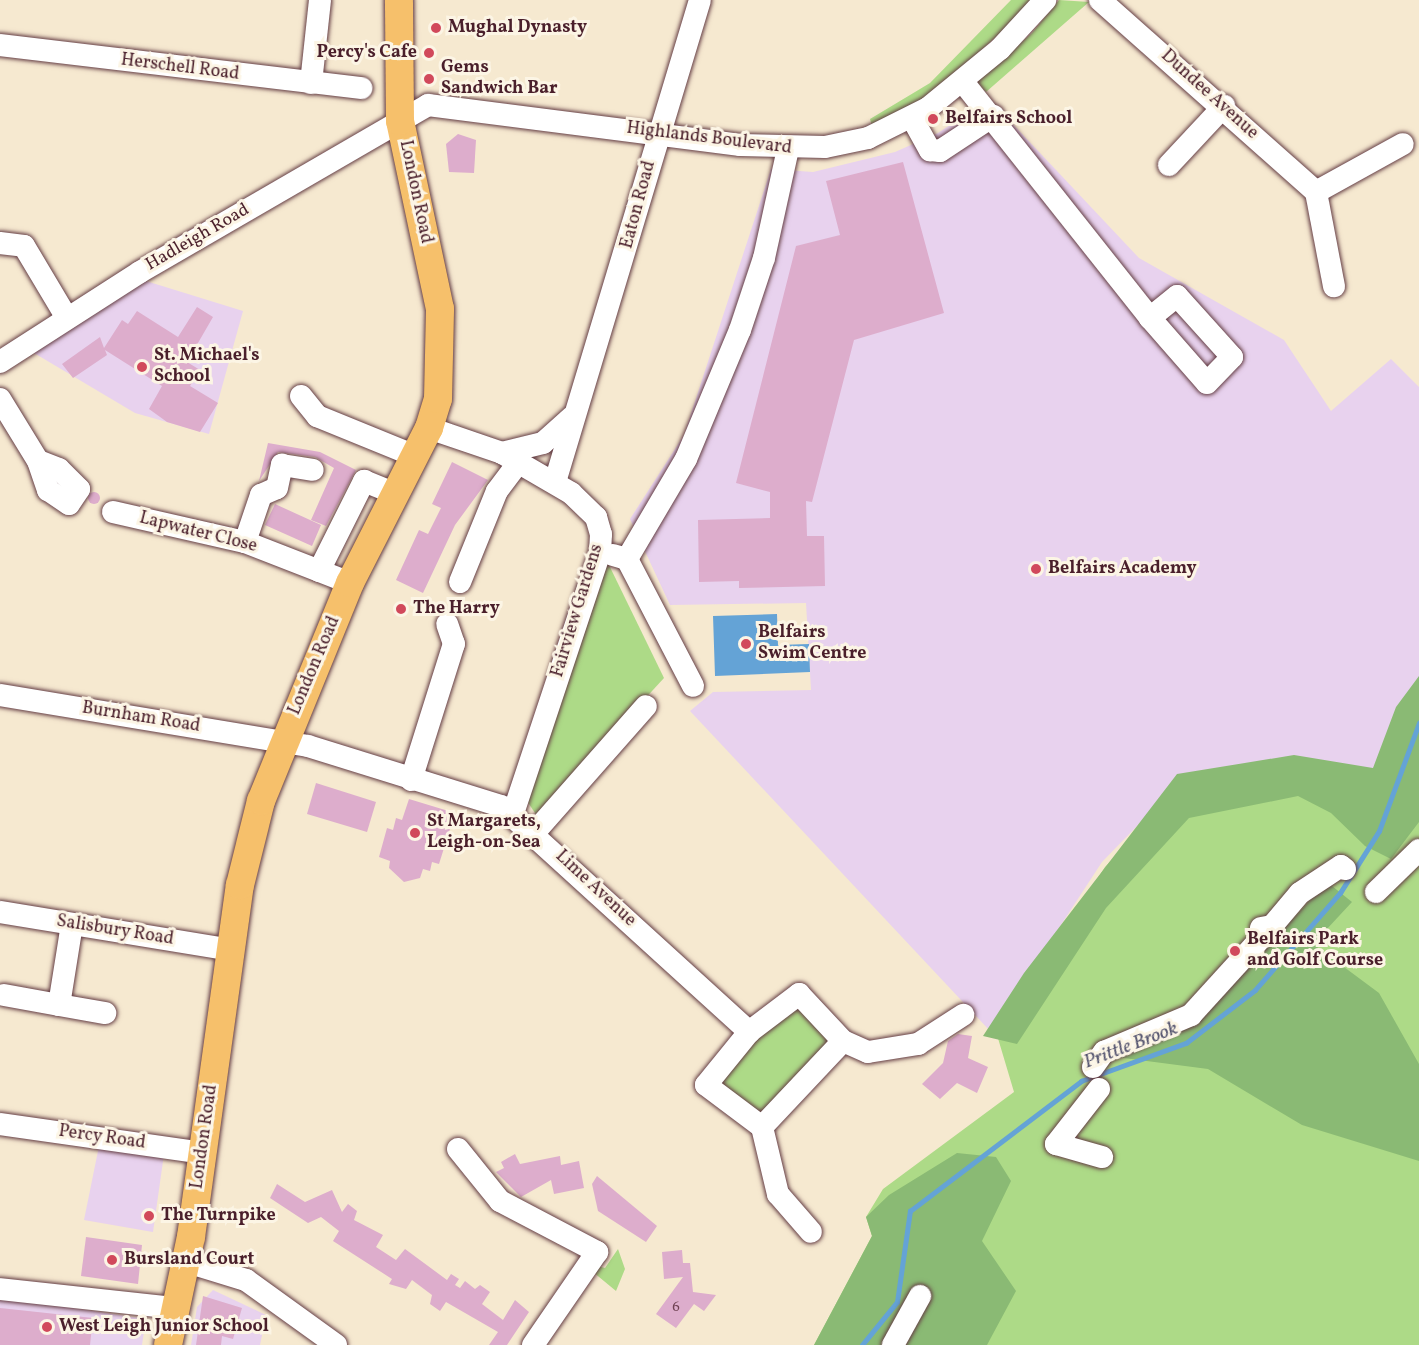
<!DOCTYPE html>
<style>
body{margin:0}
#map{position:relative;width:1419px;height:1345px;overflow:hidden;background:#f6e9d0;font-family:Vollkorn,serif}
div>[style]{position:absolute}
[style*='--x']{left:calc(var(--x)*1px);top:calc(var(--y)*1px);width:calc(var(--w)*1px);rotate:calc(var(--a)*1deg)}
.built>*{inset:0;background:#e8d2ee}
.green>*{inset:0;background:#adda87}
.forest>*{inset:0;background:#8aba74}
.water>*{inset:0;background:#64a3d6}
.stream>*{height:4.5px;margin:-2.25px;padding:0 2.25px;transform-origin:2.25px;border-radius:2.25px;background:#64a3d6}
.building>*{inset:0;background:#ddadcc}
.round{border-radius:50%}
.roads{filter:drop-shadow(0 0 2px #643d44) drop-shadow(0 0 2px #643d44)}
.minor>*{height:22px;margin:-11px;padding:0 11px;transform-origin:11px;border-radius:11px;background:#fff}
.major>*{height:28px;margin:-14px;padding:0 14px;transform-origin:14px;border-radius:14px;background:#f6c06b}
.dots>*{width:16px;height:16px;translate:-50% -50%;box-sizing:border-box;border:3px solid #fcf5e5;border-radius:50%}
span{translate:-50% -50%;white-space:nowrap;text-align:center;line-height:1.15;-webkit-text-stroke:6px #fcf5e5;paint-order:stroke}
.number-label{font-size:15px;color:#6f4253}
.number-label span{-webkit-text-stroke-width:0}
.poi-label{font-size:18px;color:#4a1f2b;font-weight:700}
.left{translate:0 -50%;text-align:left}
.right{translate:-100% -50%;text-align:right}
.street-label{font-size:18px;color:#4a1f2b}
.water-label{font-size:20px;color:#54546f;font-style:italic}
</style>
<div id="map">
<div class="built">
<i style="clip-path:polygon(989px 99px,1139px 258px,1284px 340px,1331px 411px,1391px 359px,1419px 387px,1419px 693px,1374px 797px,1173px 789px,1102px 862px,991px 1032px,690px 711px,713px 692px,811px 690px,806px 603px,670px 605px,630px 519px,684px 435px,771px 169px,813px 172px,895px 152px,938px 133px)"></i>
<i style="clip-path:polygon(146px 281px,243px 311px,209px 434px,135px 413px,34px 353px)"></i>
<i style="clip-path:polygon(99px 1146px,164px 1154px,153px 1232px,84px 1220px)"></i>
<i style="clip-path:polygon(213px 1290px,266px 1315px,260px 1345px,191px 1345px,197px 1307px)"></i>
<i style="clip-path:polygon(0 1297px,146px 1319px,142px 1345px,0 1345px)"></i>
</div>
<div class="green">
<i style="clip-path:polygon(1011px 0,1037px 0,920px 105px,872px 126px,870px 119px,930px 83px)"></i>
<i style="clip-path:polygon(1059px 0,1089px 2px,986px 92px,977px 82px,1032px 33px)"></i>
<i style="clip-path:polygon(608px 563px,664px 678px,537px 816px,527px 801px)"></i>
<i style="clip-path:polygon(1419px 699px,1419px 1345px,814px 1345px,872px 1236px,866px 1217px,883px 1189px,1014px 1092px,997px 1035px,1105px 867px,1178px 789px,1376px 797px)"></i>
<i style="clip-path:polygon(798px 1001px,836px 1041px,762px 1122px,713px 1084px,753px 1035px)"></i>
<i style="clip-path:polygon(618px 1249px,625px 1269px,616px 1291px,593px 1272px,597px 1266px,605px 1268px)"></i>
</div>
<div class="forest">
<i style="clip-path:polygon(1419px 676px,1419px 822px,1391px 859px,1365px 846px,1331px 813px,1298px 796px,1189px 818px,1106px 908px,1017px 1044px,983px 1036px,1024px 973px,1177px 774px,1294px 755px,1373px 768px,1396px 707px)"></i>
<i style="clip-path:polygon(1327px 882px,1352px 902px,1313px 944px,1379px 993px,1419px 1064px,1419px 1161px,1302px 1125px,1208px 1069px,1116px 1057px,1246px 970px)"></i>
<i style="clip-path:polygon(957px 1153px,996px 1157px,1011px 1181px,982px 1241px,1016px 1291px,987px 1345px,814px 1345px,872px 1236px,866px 1217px,889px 1195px)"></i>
</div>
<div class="water">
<i style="clip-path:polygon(777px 614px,778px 645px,809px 644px,810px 672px,715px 676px,713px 616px)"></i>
</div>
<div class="stream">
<i style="--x:862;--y:1345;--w:55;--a:-50.9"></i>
<i style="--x:897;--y:1302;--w:92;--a:-81.9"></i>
<i style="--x:910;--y:1211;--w:215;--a:-37.2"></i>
<i style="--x:1081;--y:1081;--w:112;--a:-19.9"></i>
<i style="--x:1186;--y:1043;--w:87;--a:-37.5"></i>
<i style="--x:1255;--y:990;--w:129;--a:-48.8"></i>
<i style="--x:1340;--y:893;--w:73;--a:-57.8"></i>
<i style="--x:1379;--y:831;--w:115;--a:-69.7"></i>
</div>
<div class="building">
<i style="clip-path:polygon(458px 134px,476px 140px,474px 173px,449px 172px,446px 144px)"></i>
<i style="clip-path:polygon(903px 162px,944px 313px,854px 340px,812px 502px,806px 501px,807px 536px,824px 536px,825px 586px,739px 588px,739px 581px,699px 582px,698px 520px,770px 518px,770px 492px,736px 483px,796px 246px,840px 235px,826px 181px)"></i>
<i style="clip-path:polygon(197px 307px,213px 317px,187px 362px,200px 370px,190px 386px,218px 403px,200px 432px,167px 422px,149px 409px,162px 386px,105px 350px,107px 355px,73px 378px,62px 364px,100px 337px,104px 348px,122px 320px,128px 324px,137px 311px,178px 337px)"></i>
<i style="clip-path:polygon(268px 443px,320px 452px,356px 470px,326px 526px,311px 520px,334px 468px,315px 457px,278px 452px,259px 481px)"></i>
<i style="clip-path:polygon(452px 462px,488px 480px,455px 525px,423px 593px,396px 580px,419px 530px,428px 534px,441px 508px,432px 504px)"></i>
<i class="round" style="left:88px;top:492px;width:12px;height:12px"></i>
<i style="clip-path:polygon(275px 504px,321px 525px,312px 546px,265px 525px)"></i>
<i style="clip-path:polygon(316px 783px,376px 802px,367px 832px,307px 814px)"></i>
<i style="clip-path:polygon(409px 799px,455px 813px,439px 864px,432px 862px,430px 871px,423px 869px,420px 878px,404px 882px,389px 868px,390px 861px,379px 857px,387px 828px,393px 830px,396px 818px,402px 820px)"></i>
<i style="clip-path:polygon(958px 1034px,972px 1036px,968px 1058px,988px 1067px,977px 1093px,957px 1083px,940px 1099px,922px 1084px,943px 1063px,948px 1041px)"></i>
<i style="clip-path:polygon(515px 1154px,520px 1164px,560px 1156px,561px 1165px,579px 1161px,584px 1188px,554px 1194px,551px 1180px,521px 1197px,496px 1172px,504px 1168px,501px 1162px)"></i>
<i style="clip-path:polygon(597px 1176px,657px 1226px,646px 1242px,598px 1211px,592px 1184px)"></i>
<i style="clip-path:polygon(277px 1184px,305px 1202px,332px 1190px,342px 1212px,348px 1204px,357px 1211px,354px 1220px,383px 1235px,376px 1247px,396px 1260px,405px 1249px,447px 1280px,451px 1274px,459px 1279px,455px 1285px,460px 1288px,465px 1281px,475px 1289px,480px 1285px,490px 1292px,482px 1304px,503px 1320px,515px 1300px,529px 1312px,507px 1345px,489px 1345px,498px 1332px,446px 1302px,440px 1311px,430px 1304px,432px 1295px,412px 1280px,406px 1289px,389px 1284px,392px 1279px,333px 1241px,339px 1231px,321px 1217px,308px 1223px,270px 1198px)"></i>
<i style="clip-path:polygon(86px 1237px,142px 1245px,138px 1284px,81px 1276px)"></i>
<i style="clip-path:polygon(682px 1250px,683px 1263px,690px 1263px,693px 1292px,716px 1295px,704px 1311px,694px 1304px,676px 1328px,656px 1314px,683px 1277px,664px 1279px,662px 1252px)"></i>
<i style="clip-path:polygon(203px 1296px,242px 1308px,233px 1339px,222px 1336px,221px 1345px,196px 1345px)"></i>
<i style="clip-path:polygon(0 1308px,93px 1318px,90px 1345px,0 1345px)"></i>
</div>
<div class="roads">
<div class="minor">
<i style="--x:1100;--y:0;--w:289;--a:41.6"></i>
<i style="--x:0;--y:45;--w:364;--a:6.8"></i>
<i style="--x:963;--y:82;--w:301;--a:51.6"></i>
<i style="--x:1150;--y:318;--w:86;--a:48.8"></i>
<i style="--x:1207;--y:383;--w:36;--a:-46"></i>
<i style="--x:1232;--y:357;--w:82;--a:-132"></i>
<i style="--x:1177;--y:296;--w:35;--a:141"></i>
<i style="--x:311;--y:83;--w:83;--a:-83.8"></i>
<i style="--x:912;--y:118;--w:37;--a:61"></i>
<i style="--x:930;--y:150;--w:10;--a:6"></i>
<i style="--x:940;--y:151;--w:64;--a:-33.4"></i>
<i style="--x:1169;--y:165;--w:81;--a:-47"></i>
<i style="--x:1316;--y:192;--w:99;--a:-28.9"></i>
<i style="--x:1316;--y:192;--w:96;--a:79.2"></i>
<i style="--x:0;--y:243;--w:24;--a:7"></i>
<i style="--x:24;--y:246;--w:84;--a:59.2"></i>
<i style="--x:0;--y:362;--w:166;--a:-32.7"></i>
<i style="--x:140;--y:272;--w:333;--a:-30.1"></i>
<i style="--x:428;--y:105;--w:315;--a:7.3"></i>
<i style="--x:740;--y:145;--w:85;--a:1.3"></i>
<i style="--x:825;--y:147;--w:44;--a:-11.8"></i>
<i style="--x:868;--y:138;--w:67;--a:-26.6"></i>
<i style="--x:928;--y:108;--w:93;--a:-39.3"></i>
<i style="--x:1000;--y:49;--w:67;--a:-47.4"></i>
<i style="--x:301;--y:396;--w:26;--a:51"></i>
<i style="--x:317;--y:416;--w:106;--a:22.2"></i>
<i style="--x:0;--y:399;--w:73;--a:58.5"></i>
<i style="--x:38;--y:461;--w:31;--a:71"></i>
<i style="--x:48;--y:490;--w:25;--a:34"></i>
<i style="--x:69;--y:504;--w:18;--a:-56"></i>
<i style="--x:79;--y:489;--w:28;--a:-135"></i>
<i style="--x:59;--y:469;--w:22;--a:-159"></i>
<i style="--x:429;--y:428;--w:77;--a:18.9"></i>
<i style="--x:502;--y:453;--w:42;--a:-13.7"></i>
<i style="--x:543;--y:443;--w:39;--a:-42"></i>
<i style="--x:502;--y:453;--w:80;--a:30.1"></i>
<i style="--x:571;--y:493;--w:35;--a:44"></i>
<i style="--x:596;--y:517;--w:18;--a:74"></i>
<i style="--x:601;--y:534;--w:18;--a:93"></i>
<i style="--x:600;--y:552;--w:276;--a:108.4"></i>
<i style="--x:555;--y:482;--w:503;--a:-73.26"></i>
<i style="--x:113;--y:512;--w:135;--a:12.8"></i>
<i style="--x:245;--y:542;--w:113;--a:21.3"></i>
<i style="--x:245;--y:542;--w:50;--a:-71.2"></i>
<i style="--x:261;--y:495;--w:17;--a:-24"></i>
<i style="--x:277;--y:488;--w:24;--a:-78"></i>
<i style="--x:282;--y:465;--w:31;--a:9"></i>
<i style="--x:613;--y:555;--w:15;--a:16"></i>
<i style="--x:627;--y:559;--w:143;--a:62.5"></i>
<i style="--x:627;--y:559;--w:116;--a:-59.5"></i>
<i style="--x:686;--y:459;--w:140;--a:-67.3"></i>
<i style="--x:740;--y:330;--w:76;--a:-71.6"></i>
<i style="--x:764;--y:258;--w:112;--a:-77.6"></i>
<i style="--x:319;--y:571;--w:101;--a:-63.4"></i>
<i style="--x:364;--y:481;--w:35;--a:22"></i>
<i style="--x:460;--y:582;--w:98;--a:-67.9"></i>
<i style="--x:497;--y:491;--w:36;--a:-53"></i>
<i style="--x:0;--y:695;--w:312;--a:9.4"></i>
<i style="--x:308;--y:746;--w:202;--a:17.3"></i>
<i style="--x:501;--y:806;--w:336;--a:42.3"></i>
<i style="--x:411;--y:780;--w:143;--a:-72.5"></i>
<i style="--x:454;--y:644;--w:21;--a:-109"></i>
<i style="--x:534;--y:833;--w:169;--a:-48.6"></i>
<i style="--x:1376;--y:892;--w:60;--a:-44.3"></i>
<i style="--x:0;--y:912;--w:234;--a:9.3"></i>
<i style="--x:72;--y:924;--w:82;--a:99.1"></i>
<i style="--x:59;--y:1005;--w:47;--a:9.9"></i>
<i style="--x:1261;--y:928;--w:11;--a:-10"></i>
<i style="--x:1272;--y:926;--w:43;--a:-49.7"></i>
<i style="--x:1300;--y:893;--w:49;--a:-33.4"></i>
<i style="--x:1341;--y:866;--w:5;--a:37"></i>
<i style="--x:799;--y:994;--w:64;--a:46.9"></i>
<i style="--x:843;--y:1041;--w:118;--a:133.3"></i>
<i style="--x:762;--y:1127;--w:70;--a:-143.1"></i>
<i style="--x:706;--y:1085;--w:68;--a:-50.9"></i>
<i style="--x:749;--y:1032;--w:63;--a:-37.2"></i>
<i style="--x:4;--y:995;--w:56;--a:10.3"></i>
<i style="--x:843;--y:1041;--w:27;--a:24"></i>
<i style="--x:868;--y:1052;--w:51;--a:-9.1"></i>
<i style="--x:918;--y:1044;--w:54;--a:-32.8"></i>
<i style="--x:1093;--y:1067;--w:19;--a:-54"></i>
<i style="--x:1104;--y:1052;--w:95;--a:-23"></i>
<i style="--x:1191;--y:1015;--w:120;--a:-47.7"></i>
<i style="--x:1099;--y:1089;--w:70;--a:128"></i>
<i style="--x:1056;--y:1144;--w:48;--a:15.8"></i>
<i style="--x:0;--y:1124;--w:206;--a:8.1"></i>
<i style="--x:762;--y:1127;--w:69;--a:76.6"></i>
<i style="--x:778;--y:1194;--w:50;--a:49"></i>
<i style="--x:458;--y:1149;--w:67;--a:51.1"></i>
<i style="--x:500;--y:1201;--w:110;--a:27.7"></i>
<i style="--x:597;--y:1252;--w:113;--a:124.5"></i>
<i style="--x:187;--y:1262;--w:62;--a:17"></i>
<i style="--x:246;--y:1280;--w:111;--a:35.8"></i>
<i style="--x:0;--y:1289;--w:175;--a:6.2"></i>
<i style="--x:893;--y:1345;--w:56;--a:-61.1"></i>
</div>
<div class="major">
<i style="--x:168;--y:1345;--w:110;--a:-78"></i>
<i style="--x:191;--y:1237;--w:355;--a:-82.1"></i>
<i style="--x:240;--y:885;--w:87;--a:-76"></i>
<i style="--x:261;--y:801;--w:235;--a:-67.8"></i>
<i style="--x:350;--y:583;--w:174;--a:-63"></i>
<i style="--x:429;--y:428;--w:30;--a:-73"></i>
<i style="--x:438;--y:399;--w:90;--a:-88.7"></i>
<i style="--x:440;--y:309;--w:192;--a:-102"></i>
<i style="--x:400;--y:121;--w:121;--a:-90.5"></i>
</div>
</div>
<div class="dots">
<i style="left:436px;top:28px;background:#d1495b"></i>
<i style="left:429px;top:53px;background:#d1495b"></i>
<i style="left:429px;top:79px;background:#d1495b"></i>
<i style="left:933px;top:119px;background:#d1495b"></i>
<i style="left:142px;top:367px;background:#d1495b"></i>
<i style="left:1036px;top:569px;background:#d1495b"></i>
<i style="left:401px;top:609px;background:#d1495b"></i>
<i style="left:746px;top:644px;background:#d1495b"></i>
<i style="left:415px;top:833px;background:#d1495b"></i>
<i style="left:1235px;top:951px;background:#d1495b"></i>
<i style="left:149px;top:1216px;background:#d1495b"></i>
<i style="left:112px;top:1260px;background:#d1495b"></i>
<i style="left:47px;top:1327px;background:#d1495b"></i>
</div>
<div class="number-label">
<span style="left:676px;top:1308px">6</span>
</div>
<div class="poi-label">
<span class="left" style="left:448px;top:28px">Mughal Dynasty</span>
<span class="right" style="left:417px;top:53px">Percy's Cafe</span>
<span class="left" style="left:441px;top:79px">Gems<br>Sandwich Bar</span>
<span class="left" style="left:945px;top:119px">Belfairs School</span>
<span class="left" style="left:154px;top:367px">St. Michael's<br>School</span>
<span class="left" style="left:1048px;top:569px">Belfairs Academy</span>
<span class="left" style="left:413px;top:609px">The Harry</span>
<span class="left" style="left:758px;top:644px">Belfairs<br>Swim Centre</span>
<span class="left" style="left:427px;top:833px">St Margarets,<br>Leigh-on-Sea</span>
<span class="left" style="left:1247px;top:951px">Belfairs Park<br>and Golf Course</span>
<span class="left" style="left:161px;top:1216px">The Turnpike</span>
<span class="left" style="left:124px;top:1260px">Bursland Court</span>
<span class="left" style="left:59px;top:1327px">West Leigh Junior School</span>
</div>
<div class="street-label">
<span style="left:180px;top:68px;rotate:7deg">Herschell Road</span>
<span style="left:1209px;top:95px;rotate:42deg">Dundee Avenue</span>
<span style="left:709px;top:139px;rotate:7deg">Highlands Boulevard</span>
<span style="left:415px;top:192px;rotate:78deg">London Road</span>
<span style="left:639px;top:205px;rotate:-75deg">Eaton Road</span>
<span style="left:198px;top:238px;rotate:-30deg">Hadleigh Road</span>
<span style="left:198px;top:533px;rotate:14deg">Lapwater Close</span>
<span style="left:578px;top:611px;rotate:-73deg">Fairview Gardens</span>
<span style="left:315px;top:666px;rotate:-67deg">London Road</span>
<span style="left:141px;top:718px;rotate:9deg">Burnham Road</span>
<span style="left:595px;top:889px;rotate:43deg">Lime Avenue</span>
<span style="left:115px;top:931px;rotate:9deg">Salisbury Road</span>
<span style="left:205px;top:1137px;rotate:-82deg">London Road</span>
<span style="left:102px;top:1138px;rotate:8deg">Percy Road</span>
</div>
<div class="water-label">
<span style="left:1131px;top:1046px;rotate:-21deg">Prittle Brook</span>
</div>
</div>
